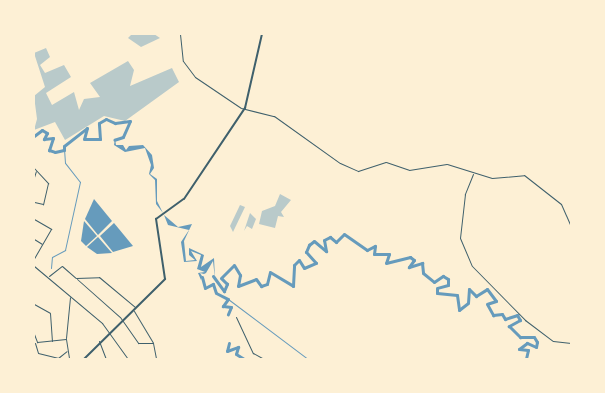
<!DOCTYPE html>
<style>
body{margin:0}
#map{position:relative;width:605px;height:393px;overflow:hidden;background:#fdf0d5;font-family:"Fira Sans Condensed",sans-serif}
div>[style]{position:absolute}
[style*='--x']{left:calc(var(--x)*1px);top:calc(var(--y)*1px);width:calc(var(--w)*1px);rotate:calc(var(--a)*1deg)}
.green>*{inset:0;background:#b9caca}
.water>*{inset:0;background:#669bbc}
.stream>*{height:1px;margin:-0.5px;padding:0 0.5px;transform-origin:0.5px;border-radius:0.5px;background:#669bbc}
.river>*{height:3px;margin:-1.5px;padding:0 1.5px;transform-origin:1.5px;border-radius:1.5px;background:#669bbc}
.minor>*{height:1px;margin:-0.5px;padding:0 0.5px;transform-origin:0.5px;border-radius:0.5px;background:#3f606c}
.tertiary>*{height:2px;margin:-1px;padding:0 1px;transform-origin:1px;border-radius:1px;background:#3f606c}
span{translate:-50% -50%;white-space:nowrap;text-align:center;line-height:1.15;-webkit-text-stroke:4px #fdf0d5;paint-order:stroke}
.frame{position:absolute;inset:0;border:35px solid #fdf0d5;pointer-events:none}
</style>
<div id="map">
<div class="green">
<i style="clip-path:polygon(132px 34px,154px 34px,160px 38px,141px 47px,128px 38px)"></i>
<i style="clip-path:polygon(46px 48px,50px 57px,40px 65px,45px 73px,64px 65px,71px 77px,46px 93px,52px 105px,74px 92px,79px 110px,84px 99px,100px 97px,90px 83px,128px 61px,134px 70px,130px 86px,172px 68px,179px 82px,125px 121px,104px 116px,65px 140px,55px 122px,34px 130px,37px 119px,34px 96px,45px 87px,34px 53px)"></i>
<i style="clip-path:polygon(280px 194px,291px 200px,281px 212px,284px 217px,278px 216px,275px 228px,259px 224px,262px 211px,275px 206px)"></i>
<i style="clip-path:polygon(240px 205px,245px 207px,233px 232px,230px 226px)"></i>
<i style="clip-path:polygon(250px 213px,256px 219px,252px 229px,247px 226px,244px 231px)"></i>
</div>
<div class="water">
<i style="clip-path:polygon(115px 138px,116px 145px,123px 145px,126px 150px,129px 146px,143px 145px,152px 155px,154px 168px,150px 174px,157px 179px,157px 201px,163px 213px,156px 204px,155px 180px,149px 174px,151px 165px,145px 148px,125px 152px,114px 145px)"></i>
<i style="clip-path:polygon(94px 199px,112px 221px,98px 235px,85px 219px)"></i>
<i style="clip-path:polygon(164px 215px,178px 227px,192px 224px,184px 241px,186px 261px,195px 260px,189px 255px,189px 248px,204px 255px,201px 267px,214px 258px,215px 279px,213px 261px,206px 273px,204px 274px,200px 273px,202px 276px,201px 280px,198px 273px,205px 272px,197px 269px,201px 255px,191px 251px,197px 261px,184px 262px,181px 242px,189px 230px,168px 225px)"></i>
<i style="clip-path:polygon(84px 221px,97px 236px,86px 246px,81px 241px)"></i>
<i style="clip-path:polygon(114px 223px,133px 246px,113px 252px,100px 236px)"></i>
<i style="clip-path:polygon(98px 237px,112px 253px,97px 254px,87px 247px)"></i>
</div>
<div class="stream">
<i style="--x:51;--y:268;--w:11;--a:-85"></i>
<i style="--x:52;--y:257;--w:15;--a:-28"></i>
<i style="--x:65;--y:250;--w:70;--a:-77.6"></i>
<i style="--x:80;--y:182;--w:24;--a:-128"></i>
<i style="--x:65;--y:163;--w:13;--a:-94"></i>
<i style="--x:228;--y:299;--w:100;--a:36.9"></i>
</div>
<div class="river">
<i style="--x:34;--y:136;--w:10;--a:-37"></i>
<i style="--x:42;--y:130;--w:6;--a:31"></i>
<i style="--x:47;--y:133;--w:7;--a:117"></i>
<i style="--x:44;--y:139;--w:9;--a:-6"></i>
<i style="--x:53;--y:138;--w:13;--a:108"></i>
<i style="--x:49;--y:150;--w:6;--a:18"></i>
<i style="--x:55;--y:152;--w:9;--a:-13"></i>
<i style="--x:64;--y:150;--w:4;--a:-90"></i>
<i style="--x:64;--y:146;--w:29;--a:-38"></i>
<i style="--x:87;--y:128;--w:11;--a:105"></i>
<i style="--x:84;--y:139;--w:16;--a:0"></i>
<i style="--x:100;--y:139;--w:16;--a:-94"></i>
<i style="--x:99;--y:123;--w:8;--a:-30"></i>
<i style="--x:106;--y:119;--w:10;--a:24"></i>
<i style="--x:115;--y:123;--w:15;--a:-8"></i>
<i style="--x:130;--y:121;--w:17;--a:114"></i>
<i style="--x:123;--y:137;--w:9;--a:162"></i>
<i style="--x:213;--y:276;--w:19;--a:54"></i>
<i style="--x:224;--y:291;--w:8;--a:-67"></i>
<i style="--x:227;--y:284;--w:8;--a:-135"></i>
<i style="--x:221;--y:278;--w:18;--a:-45"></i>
<i style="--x:234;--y:265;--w:12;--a:59"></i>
<i style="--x:240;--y:275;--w:11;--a:100"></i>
<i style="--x:238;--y:286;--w:19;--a:-21"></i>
<i style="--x:256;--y:279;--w:9;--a:54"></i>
<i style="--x:261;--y:286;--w:6;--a:-18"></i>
<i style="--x:267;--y:284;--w:12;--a:-76"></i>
<i style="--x:270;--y:272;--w:27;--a:31"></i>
<i style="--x:293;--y:286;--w:21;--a:-87"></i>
<i style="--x:294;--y:265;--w:7;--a:-45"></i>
<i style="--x:299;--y:260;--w:9;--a:58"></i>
<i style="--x:304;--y:268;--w:13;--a:-23"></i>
<i style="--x:316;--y:263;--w:15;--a:-132"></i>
<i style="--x:306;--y:252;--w:8;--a:-67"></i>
<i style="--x:309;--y:245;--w:6;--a:-39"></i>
<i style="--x:314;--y:241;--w:16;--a:40"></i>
<i style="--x:326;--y:251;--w:11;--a:-100"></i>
<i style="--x:324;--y:240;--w:7;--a:-27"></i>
<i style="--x:330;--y:237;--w:8;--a:40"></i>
<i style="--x:336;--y:242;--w:11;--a:-45"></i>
<i style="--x:344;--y:234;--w:28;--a:35"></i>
<i style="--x:367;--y:250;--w:9;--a:-27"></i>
<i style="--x:375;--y:246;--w:8;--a:97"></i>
<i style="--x:374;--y:254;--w:15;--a:0"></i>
<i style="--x:389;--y:254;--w:9;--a:108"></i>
<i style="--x:386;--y:263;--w:25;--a:-14"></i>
<i style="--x:410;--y:257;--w:5;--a:37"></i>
<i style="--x:414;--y:260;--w:9;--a:126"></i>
<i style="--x:409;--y:267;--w:14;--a:-17"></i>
<i style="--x:422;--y:263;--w:10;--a:84"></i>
<i style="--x:423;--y:273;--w:14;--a:39"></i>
<i style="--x:434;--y:282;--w:11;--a:-34"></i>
<i style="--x:443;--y:276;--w:6;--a:31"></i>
<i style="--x:448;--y:279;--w:6;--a:90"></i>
<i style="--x:448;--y:285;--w:11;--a:165"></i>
<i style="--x:437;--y:288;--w:5;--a:90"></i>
<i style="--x:437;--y:293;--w:20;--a:6"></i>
<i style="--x:457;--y:295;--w:15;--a:82"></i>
<i style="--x:459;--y:310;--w:11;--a:-38"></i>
<i style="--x:468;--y:303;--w:14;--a:-86"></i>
<i style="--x:469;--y:289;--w:10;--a:45"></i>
<i style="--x:476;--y:296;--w:13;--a:-32"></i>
<i style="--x:487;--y:289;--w:15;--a:53"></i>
<i style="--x:496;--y:301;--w:9;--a:162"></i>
<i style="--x:487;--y:304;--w:13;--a:61"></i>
<i style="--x:493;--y:315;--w:9;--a:-6"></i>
<i style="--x:502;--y:314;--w:6;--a:59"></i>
<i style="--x:505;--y:319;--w:13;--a:-18"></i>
<i style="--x:517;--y:315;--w:6;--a:59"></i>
<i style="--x:520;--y:320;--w:13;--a:151"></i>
<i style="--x:509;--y:326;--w:16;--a:45"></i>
<i style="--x:520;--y:337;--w:14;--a:0"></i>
<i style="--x:534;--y:337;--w:6;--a:59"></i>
<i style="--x:537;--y:342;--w:5;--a:101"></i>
<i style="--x:536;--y:347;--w:10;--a:-156"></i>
<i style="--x:527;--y:343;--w:10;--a:143"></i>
<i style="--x:519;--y:349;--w:9;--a:6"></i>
<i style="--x:528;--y:350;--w:9;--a:103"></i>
<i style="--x:202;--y:277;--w:11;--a:75"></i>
<i style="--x:205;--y:288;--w:9;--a:-27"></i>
<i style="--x:213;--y:284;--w:9;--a:72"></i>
<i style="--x:216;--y:293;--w:13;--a:27"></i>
<i style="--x:228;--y:299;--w:9;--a:126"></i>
<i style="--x:223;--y:306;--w:8;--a:7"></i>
<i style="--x:231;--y:307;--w:8;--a:113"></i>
<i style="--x:229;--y:343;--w:8;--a:104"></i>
<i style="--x:227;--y:351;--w:12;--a:-20"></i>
<i style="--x:238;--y:347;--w:7;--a:106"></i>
<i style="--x:236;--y:354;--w:9;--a:32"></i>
</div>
<div class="minor">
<i style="--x:180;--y:34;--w:27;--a:84"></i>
<i style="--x:183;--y:61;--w:20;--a:53"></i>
<i style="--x:195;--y:77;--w:55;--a:34"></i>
<i style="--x:241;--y:108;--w:34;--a:14"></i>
<i style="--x:274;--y:116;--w:81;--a:35.5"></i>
<i style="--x:340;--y:163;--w:20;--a:24"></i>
<i style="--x:358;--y:171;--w:29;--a:-18"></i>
<i style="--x:386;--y:162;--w:24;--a:19"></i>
<i style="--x:409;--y:170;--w:38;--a:-9"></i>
<i style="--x:447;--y:164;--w:47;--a:17.3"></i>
<i style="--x:492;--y:178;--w:32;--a:-5"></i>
<i style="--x:524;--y:175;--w:47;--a:38.1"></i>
<i style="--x:561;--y:204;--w:24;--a:66"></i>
<i style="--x:34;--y:168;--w:21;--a:47"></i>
<i style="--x:48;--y:183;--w:22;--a:103"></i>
<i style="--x:43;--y:204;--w:9;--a:-167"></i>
<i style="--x:473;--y:174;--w:22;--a:112"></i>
<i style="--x:465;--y:194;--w:44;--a:96.5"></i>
<i style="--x:460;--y:238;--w:30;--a:67"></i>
<i style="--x:472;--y:266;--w:76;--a:45.5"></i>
<i style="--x:525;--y:320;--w:35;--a:37"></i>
<i style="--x:553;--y:341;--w:18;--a:6"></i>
<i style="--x:34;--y:177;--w:6;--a:-72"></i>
<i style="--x:34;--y:219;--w:20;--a:30"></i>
<i style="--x:51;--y:229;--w:34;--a:120"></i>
<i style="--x:34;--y:239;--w:9;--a:32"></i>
<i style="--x:34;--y:266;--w:89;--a:40"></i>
<i style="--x:102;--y:323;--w:44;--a:54.2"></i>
<i style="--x:49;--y:276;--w:16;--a:-38"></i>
<i style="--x:62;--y:266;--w:18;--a:41"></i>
<i style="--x:76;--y:278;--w:23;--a:-2"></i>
<i style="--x:99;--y:277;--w:47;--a:39.8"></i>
<i style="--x:77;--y:279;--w:57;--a:41.5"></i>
<i style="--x:120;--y:317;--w:32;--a:55"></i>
<i style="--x:138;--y:343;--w:15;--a:0"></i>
<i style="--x:34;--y:304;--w:18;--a:29"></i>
<i style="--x:50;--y:313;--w:28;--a:86"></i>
<i style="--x:134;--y:311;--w:37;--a:59"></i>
<i style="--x:153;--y:343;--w:16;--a:79"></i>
<i style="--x:236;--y:317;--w:40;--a:65"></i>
<i style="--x:253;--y:353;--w:13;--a:29"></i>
<i style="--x:34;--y:334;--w:9;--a:69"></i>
<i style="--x:37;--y:342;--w:29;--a:-6"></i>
<i style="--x:66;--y:339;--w:20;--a:81"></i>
<i style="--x:66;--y:338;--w:41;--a:-84.4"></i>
<i style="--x:99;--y:341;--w:19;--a:69"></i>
<i style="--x:35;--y:343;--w:10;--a:73"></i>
<i style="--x:38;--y:353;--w:21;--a:14"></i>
<i style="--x:58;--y:358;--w:11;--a:-38"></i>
</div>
<div class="tertiary">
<i style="--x:84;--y:359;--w:114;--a:-44.6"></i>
<i style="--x:165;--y:279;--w:61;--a:-98.5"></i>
<i style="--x:156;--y:219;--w:34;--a:-36"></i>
<i style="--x:184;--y:199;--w:110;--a:-56.2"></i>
<i style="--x:245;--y:108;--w:76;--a:-77.1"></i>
</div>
<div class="frame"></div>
</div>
